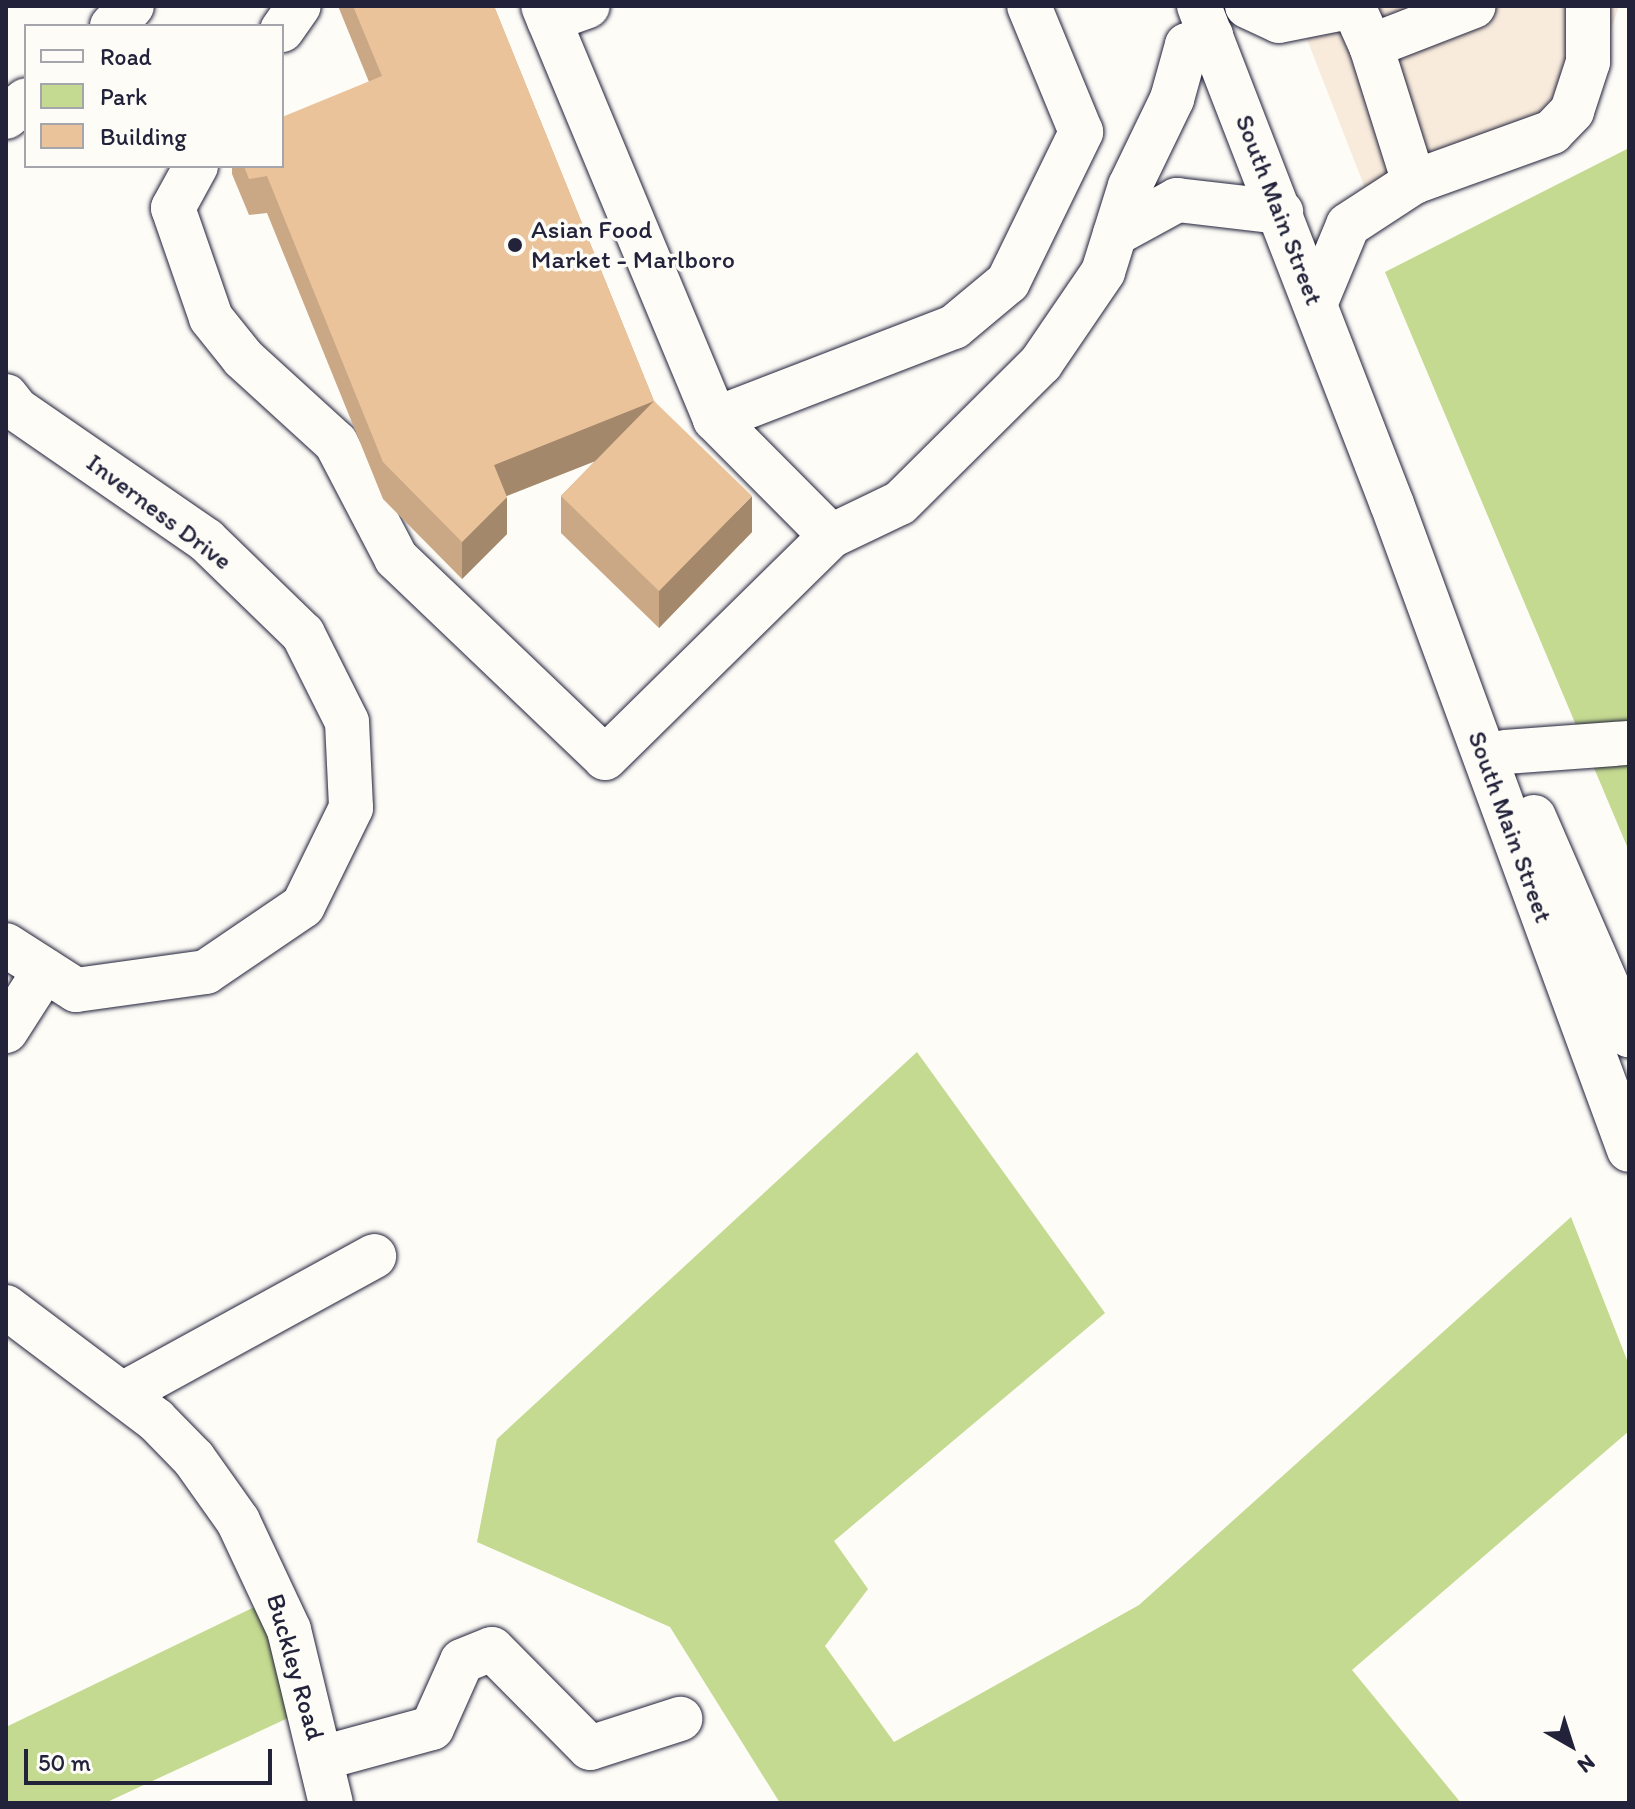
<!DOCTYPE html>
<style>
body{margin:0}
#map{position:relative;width:1635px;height:1809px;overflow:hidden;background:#fdfcf7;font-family:Itim,sans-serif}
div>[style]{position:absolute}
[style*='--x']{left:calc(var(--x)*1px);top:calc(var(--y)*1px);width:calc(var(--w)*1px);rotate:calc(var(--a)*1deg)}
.built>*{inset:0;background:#f8ebdb}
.green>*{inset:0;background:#c4da90}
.roads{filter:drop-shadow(0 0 2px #22223b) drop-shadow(0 0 2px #22223b)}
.minor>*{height:44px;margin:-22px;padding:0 22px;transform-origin:22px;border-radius:22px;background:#fdfcf7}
.major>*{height:44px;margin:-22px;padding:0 22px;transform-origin:22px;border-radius:22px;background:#fdfcf7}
.wall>*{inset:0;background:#caa885}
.shaded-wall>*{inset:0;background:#a4886c}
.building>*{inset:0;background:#ebc39b}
.dots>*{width:22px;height:22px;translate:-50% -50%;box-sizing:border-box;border:4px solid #fdfcf7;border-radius:50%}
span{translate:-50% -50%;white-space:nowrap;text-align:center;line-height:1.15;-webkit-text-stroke:7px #fdfcf7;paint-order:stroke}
.street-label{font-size:26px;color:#22223b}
.poi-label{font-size:26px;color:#22223b}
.left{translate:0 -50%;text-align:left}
.frame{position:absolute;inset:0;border:8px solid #22223b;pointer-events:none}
.legend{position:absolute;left:24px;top:24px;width:260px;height:144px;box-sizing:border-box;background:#fdfcf7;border:2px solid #a5a5ac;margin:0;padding:10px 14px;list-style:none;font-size:24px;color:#22223b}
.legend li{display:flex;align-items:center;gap:16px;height:40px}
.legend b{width:40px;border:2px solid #a5a5ac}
.north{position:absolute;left:1531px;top:1705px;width:80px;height:80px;-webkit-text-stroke:6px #fdfcf7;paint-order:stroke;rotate:141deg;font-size:22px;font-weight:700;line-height:32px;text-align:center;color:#22223b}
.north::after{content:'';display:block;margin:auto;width:28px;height:36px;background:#22223b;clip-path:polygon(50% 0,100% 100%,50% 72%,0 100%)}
.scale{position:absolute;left:24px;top:1749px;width:248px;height:36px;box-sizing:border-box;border:4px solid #22223b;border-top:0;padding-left:10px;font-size:24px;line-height:28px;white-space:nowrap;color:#22223b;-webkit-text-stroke:6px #fdfcf7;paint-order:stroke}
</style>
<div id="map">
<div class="built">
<i style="clip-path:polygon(1294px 6px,1619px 6px,1578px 126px,1379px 224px)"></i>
</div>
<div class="green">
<i style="clip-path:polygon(1629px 148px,1629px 851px,1385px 272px)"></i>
<i style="clip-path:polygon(917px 1052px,1105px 1313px,834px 1541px,868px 1589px,825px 1646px,894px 1742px,1139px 1605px,1571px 1217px,1629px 1365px,1629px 1431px,1352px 1670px,1461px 1803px,780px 1803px,670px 1627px,477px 1542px,497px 1439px)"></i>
<i style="clip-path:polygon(267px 1601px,314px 1706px,105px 1803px,6px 1803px,6px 1727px)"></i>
</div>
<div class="roads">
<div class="minor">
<i style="--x:1247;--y:6;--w:35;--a:25"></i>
<i style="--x:1279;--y:21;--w:77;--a:-11.2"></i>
<i style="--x:1353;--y:6;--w:44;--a:65.8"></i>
<i style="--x:1371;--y:46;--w:143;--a:72.5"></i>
<i style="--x:549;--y:20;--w:41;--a:-19.7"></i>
<i style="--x:112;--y:26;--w:28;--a:-45"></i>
<i style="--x:282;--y:30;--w:29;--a:-55"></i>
<i style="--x:1371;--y:46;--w:110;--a:-21.2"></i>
<i style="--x:6;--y:117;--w:26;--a:-40"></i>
<i style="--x:196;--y:166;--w:48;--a:118.7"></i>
<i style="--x:173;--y:208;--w:116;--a:70.9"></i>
<i style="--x:211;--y:318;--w:51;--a:51.3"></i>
<i style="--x:243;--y:358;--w:126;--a:42.4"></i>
<i style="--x:336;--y:443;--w:130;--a:62.4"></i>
<i style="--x:396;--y:558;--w:289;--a:43.7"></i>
<i style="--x:605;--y:758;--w:317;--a:-44.5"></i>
<i style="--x:831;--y:536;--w:165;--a:-134.8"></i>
<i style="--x:715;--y:419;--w:447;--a:-112.6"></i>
<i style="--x:1115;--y:234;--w:71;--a:-28.7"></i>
<i style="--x:1177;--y:200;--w:105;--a:6.6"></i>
<i style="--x:1316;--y:302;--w:83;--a:-67.4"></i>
<i style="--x:1348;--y:225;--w:79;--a:-33.1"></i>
<i style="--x:1414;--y:182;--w:147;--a:-19.9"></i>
<i style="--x:1552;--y:132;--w:29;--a:-46"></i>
<i style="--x:1572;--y:111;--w:52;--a:-71.9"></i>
<i style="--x:1588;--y:62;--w:56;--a:-90"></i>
<i style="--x:6;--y:396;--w:16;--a:52"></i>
<i style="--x:16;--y:409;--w:231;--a:34.6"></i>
<i style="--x:206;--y:540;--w:135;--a:44.1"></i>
<i style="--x:303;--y:634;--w:98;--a:63.4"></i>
<i style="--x:347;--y:722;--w:86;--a:87.3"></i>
<i style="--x:351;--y:808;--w:109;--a:116.1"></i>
<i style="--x:303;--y:906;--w:117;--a:145.8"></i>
<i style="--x:206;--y:972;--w:131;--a:172.1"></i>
<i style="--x:76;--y:990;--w:83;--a:-147.3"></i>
<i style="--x:715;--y:419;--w:256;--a:-21.1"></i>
<i style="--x:954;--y:327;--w:70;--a:-39.8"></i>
<i style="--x:1008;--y:282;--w:167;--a:-64"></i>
<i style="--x:1081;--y:132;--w:136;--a:-112.4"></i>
<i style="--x:831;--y:536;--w:76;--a:-25.6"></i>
<i style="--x:900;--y:503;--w:199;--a:-44.8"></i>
<i style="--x:1041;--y:363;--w:110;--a:-55.7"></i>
<i style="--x:1103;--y:272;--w:90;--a:-72.6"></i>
<i style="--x:1130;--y:186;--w:97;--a:-64.2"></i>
<i style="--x:1172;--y:99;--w:56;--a:-74.5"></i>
<i style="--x:1187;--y:45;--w:26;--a:-21"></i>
<i style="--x:1505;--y:752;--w:124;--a:-4.2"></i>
<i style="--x:6;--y:1031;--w:72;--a:-57.4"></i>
<i style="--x:6;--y:1307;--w:188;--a:37"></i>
<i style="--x:156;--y:1420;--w:54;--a:45.7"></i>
<i style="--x:194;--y:1459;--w:76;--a:54.6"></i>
<i style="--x:238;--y:1521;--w:120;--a:64.9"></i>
<i style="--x:289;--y:1630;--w:178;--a:76.4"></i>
<i style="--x:126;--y:1392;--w:283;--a:-28.7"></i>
<i style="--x:322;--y:1758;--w:114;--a:-15.3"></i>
<i style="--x:432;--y:1728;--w:73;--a:-65.9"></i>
<i style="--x:462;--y:1661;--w:32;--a:-22"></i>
<i style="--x:492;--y:1649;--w:139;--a:45.3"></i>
<i style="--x:590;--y:1748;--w:95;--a:-17.9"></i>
</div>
<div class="major">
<i style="--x:1199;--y:6;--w:534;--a:68.82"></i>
<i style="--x:1392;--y:504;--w:688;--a:69.85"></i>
<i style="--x:1534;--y:817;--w:238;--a:66.5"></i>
</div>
</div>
<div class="wall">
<i style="clip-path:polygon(338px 6px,494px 6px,654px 401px,752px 532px,659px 628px,561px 533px,561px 496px,595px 461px,506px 496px,507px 534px,462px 579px,383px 499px,267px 213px,249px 215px,232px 174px,232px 166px,282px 166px,369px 82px)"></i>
</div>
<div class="shaded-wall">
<i style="clip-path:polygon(654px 401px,654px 438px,494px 501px,494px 465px)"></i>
<i style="clip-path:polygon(752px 496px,752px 532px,659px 628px,659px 591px)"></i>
<i style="clip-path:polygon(507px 497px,507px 534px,462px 579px,462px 542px)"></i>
</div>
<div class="building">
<i style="clip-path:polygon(353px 6px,494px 6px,654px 401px,494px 465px,507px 497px,462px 542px,383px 462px,267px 176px,249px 179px,244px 166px,282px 166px,282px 117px,382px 76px)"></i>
<i style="clip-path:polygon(654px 401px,752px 496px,659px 591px,561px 496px)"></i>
</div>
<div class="dots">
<i style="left:515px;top:245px;background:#22223b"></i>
</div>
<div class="street-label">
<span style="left:1279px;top:210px;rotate:69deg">South Main Street</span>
<span style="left:159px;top:512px;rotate:37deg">Inverness Drive</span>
<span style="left:1510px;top:827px;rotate:70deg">South Main Street</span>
<span style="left:295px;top:1667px;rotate:74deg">Buckley Road</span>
</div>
<div class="poi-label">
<span class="left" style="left:531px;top:245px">Asian Food<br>Market - Marlboro</span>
</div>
<div class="frame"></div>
<ul class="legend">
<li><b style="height:10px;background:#fdfcf7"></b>Road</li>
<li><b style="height:22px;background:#c4da90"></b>Park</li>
<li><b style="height:22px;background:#ebc39b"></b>Building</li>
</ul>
<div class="north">N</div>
<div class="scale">50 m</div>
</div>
